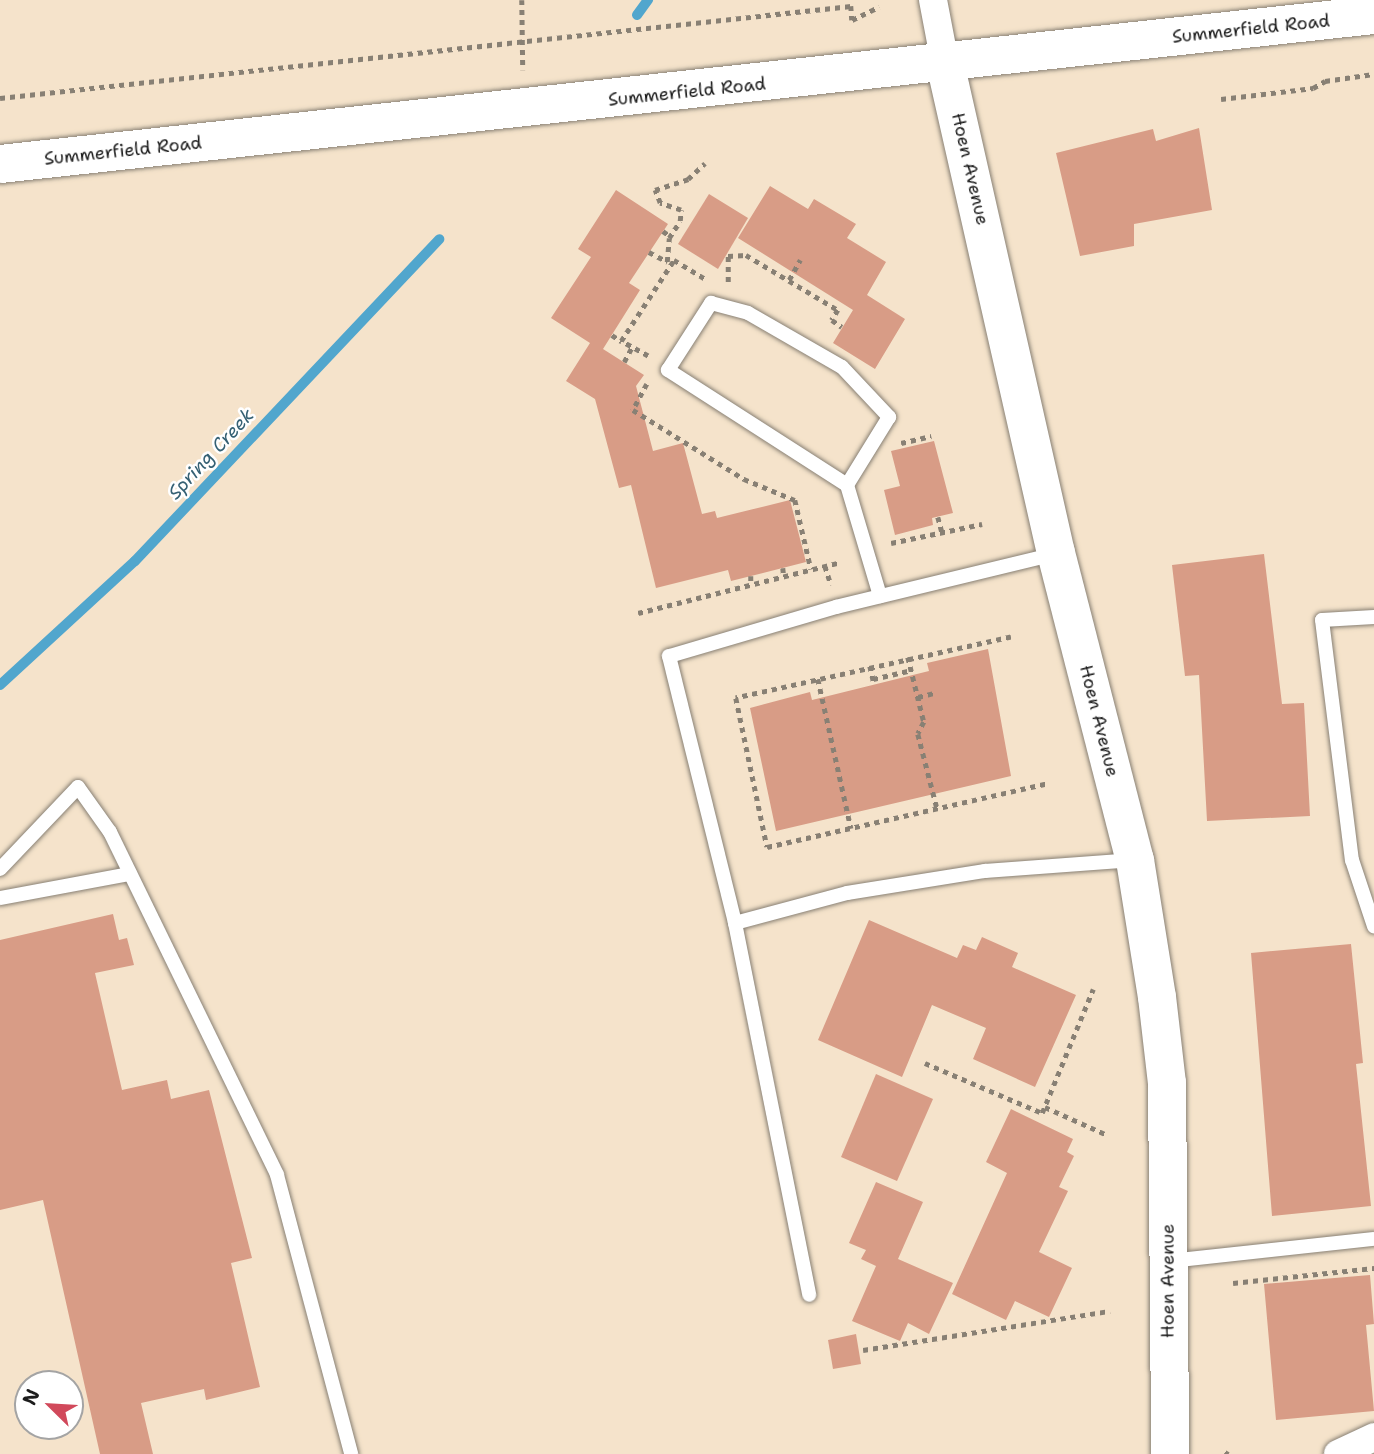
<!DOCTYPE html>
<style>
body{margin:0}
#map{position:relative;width:1374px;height:1454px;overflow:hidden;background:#f5e3cb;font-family:"Shantell Sans",sans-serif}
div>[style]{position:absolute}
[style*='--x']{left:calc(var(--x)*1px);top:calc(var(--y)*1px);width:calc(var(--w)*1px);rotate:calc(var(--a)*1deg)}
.stream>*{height:10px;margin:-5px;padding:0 5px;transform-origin:5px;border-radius:5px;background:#51a6cd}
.building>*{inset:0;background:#d89c86}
.path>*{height:4.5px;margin-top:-2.25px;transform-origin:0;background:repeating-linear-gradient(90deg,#888074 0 5px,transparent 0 10px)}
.roads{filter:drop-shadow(0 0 2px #888074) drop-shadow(0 0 2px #888074)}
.lane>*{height:14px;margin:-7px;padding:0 7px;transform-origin:7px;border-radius:7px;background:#fff}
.street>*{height:28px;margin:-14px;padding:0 14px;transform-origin:14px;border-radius:14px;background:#fff}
.secondary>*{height:38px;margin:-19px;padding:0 19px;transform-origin:19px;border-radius:19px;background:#fff}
span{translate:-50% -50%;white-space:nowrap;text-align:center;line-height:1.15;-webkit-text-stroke:5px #fff;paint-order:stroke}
.street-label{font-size:18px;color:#1c1c1c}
.water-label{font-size:19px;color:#366174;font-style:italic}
.north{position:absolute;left:14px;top:1370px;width:70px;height:70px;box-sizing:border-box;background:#fff;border:2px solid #a4a4a4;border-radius:50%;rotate:294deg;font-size:19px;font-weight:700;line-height:28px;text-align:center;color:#1c1c1c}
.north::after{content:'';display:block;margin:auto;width:24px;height:32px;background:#d1495b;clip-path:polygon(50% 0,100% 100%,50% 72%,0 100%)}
</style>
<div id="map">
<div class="stream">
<i style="--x:637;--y:15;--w:19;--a:-54"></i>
<i style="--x:0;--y:685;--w:183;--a:-42.6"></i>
<i style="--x:135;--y:561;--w:443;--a:-46.6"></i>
</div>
<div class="building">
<i style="clip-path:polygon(1199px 128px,1212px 210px,1134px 224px,1134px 246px,1080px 256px,1056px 153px,1153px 129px,1156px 141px)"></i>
<i style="clip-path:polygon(770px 186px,808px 209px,814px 199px,856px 224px,847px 238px,886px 262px,867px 295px,905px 319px,875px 369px,833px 343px,853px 310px,738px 238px)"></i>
<i style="clip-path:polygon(616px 190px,668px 224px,629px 283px,640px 290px,603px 349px,644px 375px,636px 386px,653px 451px,683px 443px,702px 514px,715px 511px,717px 518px,790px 500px,806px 562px,731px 581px,728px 570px,656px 588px,631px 485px,619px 488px,595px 399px,566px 381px,590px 343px,551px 318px,591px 257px,578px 249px)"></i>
<i style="clip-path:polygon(709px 194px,748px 218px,718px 269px,678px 244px)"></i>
<i style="clip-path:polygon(934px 441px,953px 513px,932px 518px,933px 525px,895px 535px,884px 490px,900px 486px,891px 451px)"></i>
<i style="clip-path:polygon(1264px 554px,1282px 704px,1304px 703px,1310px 816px,1207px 821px,1199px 675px,1185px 676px,1172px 565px)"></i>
<i style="clip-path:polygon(988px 649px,1011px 776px,776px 831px,750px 708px,810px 692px,812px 700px,929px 671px,927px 663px)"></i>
<i style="clip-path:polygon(113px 914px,119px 940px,127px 938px,134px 965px,95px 973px,122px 1090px,167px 1080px,171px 1099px,209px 1090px,252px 1258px,231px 1263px,260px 1387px,206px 1400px,204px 1389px,141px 1403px,153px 1454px,100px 1454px,43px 1200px,0 1210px,0 940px)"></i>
<i style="clip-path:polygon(869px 920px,957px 958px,963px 945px,976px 950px,982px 937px,1018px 953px,1012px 967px,1076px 995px,1035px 1087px,973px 1059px,986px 1028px,932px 1005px,902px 1077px,818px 1040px)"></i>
<i style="clip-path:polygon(1351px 944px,1363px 1063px,1356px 1064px,1371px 1206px,1272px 1216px,1251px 953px)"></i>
<i style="clip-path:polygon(876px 1074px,933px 1099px,897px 1181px,841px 1157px)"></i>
<i style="clip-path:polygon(1011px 1109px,1073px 1139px,1067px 1152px,1074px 1156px,1059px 1187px,1068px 1191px,1039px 1252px,1072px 1268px,1049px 1317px,1015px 1301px,1006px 1320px,952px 1294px,1007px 1173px,986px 1162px)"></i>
<i style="clip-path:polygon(876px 1182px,923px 1202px,898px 1259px,953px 1283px,929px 1334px,908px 1323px,900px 1341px,852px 1321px,876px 1266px,861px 1259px,866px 1250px,849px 1243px)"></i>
<i style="clip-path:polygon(1370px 1275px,1374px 1324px,1366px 1325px,1374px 1411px,1276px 1420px,1264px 1284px)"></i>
<i style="clip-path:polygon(856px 1334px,861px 1364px,833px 1369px,828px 1340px)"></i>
</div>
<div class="path">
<i style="--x:522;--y:0;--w:70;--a:89.2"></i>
<i style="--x:0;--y:98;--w:856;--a:-6.17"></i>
<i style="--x:851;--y:6;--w:14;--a:86"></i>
<i style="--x:852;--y:20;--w:30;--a:-26"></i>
<i style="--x:1221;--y:99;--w:93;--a:-6.8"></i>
<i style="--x:1313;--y:88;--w:14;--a:-30"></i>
<i style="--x:1325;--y:81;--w:49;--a:-8.1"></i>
<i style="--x:663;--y:231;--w:9;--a:36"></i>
<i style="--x:649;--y:252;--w:21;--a:28"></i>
<i style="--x:667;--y:262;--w:24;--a:-85"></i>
<i style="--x:669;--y:238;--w:20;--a:-57"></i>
<i style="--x:680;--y:221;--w:11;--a:-85"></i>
<i style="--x:681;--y:210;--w:22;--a:-162"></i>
<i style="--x:660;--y:203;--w:14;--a:-111"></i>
<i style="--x:655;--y:190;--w:35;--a:-18"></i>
<i style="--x:688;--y:179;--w:23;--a:-43"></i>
<i style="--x:789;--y:280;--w:23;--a:-61"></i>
<i style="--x:728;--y:282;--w:26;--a:-90"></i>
<i style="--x:728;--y:256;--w:18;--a:-3"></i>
<i style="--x:746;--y:255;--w:107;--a:30.9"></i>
<i style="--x:838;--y:310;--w:12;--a:121"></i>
<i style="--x:832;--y:320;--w:12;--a:35"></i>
<i style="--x:612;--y:335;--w:11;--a:34"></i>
<i style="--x:648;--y:356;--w:31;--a:-151"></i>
<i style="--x:621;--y:341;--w:97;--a:-56.8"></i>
<i style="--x:674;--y:260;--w:39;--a:31"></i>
<i style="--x:624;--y:362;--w:17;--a:-62"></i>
<i style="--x:647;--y:384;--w:30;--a:118"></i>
<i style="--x:633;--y:410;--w:131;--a:31.9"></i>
<i style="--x:744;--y:479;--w:55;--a:22.4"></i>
<i style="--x:795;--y:500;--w:71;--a:76.9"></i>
<i style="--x:901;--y:443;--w:31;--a:-13"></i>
<i style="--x:938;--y:517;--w:16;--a:75"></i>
<i style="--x:891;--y:543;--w:93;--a:-11.8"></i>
<i style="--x:825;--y:566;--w:20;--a:72"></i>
<i style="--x:783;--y:568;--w:9;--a:84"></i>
<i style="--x:751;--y:576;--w:9;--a:90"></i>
<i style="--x:638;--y:613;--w:209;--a:-14.1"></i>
<i style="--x:1011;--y:637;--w:282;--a:167.5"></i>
<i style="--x:736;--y:698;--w:152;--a:78.2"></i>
<i style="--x:767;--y:847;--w:289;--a:-12.8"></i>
<i style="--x:908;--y:657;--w:67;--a:76.2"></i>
<i style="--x:924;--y:722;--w:13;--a:117"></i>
<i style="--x:918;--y:734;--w:76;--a:75.6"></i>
<i style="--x:870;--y:666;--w:18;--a:77"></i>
<i style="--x:818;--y:679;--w:153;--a:77.5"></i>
<i style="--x:873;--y:679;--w:39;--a:-13"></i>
<i style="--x:918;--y:697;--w:16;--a:-14"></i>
<i style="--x:925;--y:1063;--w:127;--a:23.1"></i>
<i style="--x:1042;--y:1113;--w:134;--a:-67.6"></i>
<i style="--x:1045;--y:1107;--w:66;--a:24.2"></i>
<i style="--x:1233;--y:1283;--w:142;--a:-6.1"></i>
<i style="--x:863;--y:1350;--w:250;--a:-9"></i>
<i style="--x:1225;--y:1452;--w:4;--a:34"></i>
</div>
<div class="roads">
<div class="lane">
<i style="--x:847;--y:485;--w:213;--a:-147.3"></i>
<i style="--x:668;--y:370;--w:80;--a:-57.3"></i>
<i style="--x:711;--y:303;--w:38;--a:15"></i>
<i style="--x:748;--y:313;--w:108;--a:29.9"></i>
<i style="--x:842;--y:367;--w:69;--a:46.8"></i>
<i style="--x:889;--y:417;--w:80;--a:121.7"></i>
<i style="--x:847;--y:485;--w:116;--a:73.4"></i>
<i style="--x:1055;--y:554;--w:225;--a:166.4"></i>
<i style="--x:836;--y:607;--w:174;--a:163.6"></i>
<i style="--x:669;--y:656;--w:275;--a:76.1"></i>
<i style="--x:735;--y:923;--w:116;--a:-15"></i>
<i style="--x:847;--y:893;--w:140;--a:-9.1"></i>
<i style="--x:985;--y:871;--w:149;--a:-4.2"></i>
<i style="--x:1374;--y:617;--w:52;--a:176.7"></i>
<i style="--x:1322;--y:620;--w:242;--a:82.9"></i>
<i style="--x:1352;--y:860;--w:70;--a:71.6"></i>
<i style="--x:0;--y:869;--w:113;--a:-46.4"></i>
<i style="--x:78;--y:787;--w:55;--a:54.6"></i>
<i style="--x:110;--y:832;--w:381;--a:64"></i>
<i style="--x:277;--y:1175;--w:289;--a:75.1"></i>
<i style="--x:0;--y:898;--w:132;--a:-10.5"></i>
<i style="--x:735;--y:923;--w:379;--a:78.7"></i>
<i style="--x:1170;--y:1261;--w:205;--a:-6.2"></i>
</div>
<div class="street">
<i style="--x:933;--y:0;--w:64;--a:79.2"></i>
<i style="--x:1338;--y:1454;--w:40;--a:-25"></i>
</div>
<div class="secondary">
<i style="--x:945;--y:63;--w:502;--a:77.24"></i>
<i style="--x:1056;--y:553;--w:317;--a:75.6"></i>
<i style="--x:1135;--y:860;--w:139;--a:80.9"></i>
<i style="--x:1157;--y:997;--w:87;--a:83.4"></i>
<i style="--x:1167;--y:1083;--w:371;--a:89.5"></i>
<i style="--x:0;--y:164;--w:1382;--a:-6.19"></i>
</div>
</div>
<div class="street-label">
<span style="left:1251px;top:29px;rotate:-6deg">Summerfield Road</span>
<span style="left:687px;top:92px;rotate:-6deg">Summerfield Road</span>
<span style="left:123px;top:151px;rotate:-6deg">Summerfield Road</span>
<span style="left:970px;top:169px;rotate:77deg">Hoen Avenue</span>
<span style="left:1099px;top:721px;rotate:76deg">Hoen Avenue</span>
<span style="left:1168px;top:1281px;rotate:-90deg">Hoen Avenue</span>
</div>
<div class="water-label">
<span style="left:211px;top:454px;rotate:-47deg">Spring Creek</span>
</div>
<div class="north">N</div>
</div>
